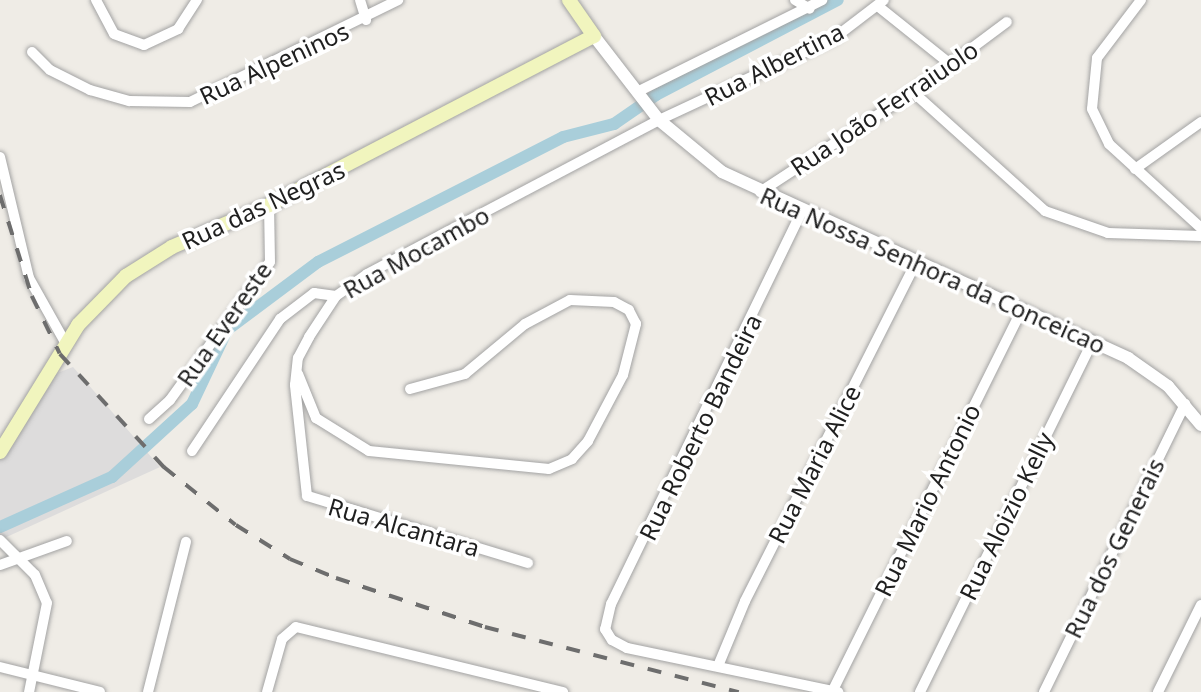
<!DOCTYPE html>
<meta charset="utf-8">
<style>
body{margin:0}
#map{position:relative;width:1201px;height:692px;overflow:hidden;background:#efece6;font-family:"Noto Sans",sans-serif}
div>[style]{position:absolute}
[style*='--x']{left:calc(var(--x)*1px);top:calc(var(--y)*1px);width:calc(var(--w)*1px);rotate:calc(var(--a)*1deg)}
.residential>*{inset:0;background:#dddcdc}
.canal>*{height:12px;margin:-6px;padding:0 6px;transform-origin:6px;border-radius:6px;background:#a9ceda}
.roads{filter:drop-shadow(0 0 2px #a3a3a3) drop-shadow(0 0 2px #a3a3a3)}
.minor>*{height:10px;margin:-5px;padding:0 5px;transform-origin:5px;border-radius:5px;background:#fff}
.tertiary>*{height:12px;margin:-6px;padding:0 6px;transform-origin:6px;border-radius:6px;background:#fff}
.secondary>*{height:14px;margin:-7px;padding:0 7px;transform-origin:7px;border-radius:7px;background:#f1f5be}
.rail>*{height:3.5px;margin-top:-1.75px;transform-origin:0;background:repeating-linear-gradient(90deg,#6d6d6d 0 14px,transparent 0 28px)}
span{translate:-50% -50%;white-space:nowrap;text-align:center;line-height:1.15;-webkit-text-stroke:7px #fff;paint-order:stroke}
.street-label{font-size:24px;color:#1f1f1f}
</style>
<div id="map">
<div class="residential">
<i style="clip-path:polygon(73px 367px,160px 467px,0 540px,0 453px,52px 375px)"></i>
</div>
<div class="canal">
<i style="--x:0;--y:527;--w:123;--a:-24.1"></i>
<i style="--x:112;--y:477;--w:108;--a:-42.4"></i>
<i style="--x:192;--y:404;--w:82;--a:-64.7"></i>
<i style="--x:227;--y:330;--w:114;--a:-36.8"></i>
<i style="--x:318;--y:262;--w:275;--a:-27"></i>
<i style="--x:563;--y:137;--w:53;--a:-14.3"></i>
<i style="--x:614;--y:124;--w:51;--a:-34.6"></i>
<i style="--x:656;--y:95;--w:205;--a:-27.6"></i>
</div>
<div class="roads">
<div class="minor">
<i style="--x:96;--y:0;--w:38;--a:62"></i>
<i style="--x:114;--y:34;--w:32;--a:20"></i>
<i style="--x:144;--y:45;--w:38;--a:-25"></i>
<i style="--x:178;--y:29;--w:35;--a:-57"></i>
<i style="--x:360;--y:0;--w:21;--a:73"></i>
<i style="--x:795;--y:0;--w:17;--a:31"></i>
<i style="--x:1141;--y:0;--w:73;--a:127.2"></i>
<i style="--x:1097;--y:58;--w:51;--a:95.6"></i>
<i style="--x:1092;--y:109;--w:39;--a:64"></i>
<i style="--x:1109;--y:144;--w:125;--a:42.4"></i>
<i style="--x:879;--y:7;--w:90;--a:38.7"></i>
<i style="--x:32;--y:52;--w:25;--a:45"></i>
<i style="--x:50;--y:70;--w:45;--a:26.6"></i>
<i style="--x:90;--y:90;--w:41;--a:15.8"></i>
<i style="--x:129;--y:101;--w:61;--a:0.9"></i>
<i style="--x:190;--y:102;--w:232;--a:-26.1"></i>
<i style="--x:637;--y:92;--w:207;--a:-26.4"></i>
<i style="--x:913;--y:92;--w:178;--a:42"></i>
<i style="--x:1045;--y:211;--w:67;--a:19.2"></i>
<i style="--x:1108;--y:233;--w:93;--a:1.8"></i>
<i style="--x:0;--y:157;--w:124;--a:76.5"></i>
<i style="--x:29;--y:278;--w:76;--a:60.7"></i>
<i style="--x:1135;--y:169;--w:81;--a:-35.5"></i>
<i style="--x:760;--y:192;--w:183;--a:-33.2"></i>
<i style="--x:913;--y:92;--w:117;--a:-36.7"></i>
<i style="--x:801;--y:213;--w:435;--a:115.9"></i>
<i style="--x:611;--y:604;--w:26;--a:103"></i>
<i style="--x:605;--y:629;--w:13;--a:58"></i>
<i style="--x:612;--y:640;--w:17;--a:28"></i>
<i style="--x:627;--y:648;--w:216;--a:11.8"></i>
<i style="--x:298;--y:374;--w:48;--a:67.8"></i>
<i style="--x:316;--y:418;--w:62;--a:31.9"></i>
<i style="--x:369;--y:451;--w:181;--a:5.7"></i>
<i style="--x:549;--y:469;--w:25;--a:-23"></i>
<i style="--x:572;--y:459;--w:24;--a:-48"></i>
<i style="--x:588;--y:441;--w:75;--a:-62.1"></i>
<i style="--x:623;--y:375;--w:53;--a:-75.7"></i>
<i style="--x:636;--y:324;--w:16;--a:-117"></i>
<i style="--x:629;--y:310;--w:17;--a:-152"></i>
<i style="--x:614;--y:302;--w:44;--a:-177.4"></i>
<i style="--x:570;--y:300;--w:51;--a:151.9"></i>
<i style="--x:525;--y:324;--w:78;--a:140.2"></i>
<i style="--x:465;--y:374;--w:57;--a:164.7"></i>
<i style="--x:149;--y:419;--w:28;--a:-42"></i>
<i style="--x:170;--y:400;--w:170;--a:-54.1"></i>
<i style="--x:270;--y:262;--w:57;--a:-91"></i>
<i style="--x:192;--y:451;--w:159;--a:-56.3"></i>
<i style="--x:280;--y:319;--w:43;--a:-37.4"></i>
<i style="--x:314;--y:293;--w:22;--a:8"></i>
<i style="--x:0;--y:540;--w:49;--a:45"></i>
<i style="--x:35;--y:575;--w:30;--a:67"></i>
<i style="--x:47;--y:603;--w:91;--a:101.4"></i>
<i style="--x:528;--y:563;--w:231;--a:-163.1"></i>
<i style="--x:307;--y:496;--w:112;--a:-96.2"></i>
<i style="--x:295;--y:385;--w:27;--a:-84"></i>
<i style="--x:298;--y:358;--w:24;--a:-62"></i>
<i style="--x:309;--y:337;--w:49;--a:-56.6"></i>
<i style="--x:336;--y:296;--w:38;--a:-35"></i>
<i style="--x:367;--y:274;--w:330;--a:-27.8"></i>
<i style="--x:659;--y:120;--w:192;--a:-25"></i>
<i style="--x:833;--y:39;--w:64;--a:-37.4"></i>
<i style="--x:0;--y:565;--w:71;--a:-19.7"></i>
<i style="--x:718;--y:666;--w:70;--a:-67.4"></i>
<i style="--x:745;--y:601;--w:377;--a:-63.2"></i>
<i style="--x:0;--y:667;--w:103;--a:14"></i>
<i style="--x:833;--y:690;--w:423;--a:-63.6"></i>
<i style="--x:148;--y:692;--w:155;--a:-75.8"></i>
<i style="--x:267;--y:692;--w:55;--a:-74.2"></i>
<i style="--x:282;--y:639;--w:18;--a:-41"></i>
<i style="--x:296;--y:627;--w:275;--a:13.7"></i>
<i style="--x:920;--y:692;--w:391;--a:-63.8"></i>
<i style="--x:1044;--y:692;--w:321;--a:-63.9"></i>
<i style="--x:1158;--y:692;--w:97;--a:-63.7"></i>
</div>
<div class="tertiary">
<i style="--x:594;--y:36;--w:106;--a:52.3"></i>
<i style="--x:659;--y:120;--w:82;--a:39.5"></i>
<i style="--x:722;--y:172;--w:447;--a:24.6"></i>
<i style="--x:1128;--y:358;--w:49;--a:35"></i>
<i style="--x:1168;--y:386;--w:51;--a:49.8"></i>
</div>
<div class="secondary">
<i style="--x:0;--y:452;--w:149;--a:-58.4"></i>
<i style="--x:78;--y:325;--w:69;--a:-45.6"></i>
<i style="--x:126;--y:276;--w:54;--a:-32.2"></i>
<i style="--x:172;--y:247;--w:106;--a:-23.4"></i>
<i style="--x:269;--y:205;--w:366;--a:-27.5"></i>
<i style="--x:594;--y:36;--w:44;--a:-124.8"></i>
</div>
</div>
<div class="rail">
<i style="--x:0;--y:195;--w:106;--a:72.4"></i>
<i style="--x:32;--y:296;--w:64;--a:64.2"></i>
<i style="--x:60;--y:354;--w:154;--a:47.4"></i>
<i style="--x:164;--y:467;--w:92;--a:38.9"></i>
<i style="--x:236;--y:525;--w:64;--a:32.2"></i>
<i style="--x:290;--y:559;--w:50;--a:22.4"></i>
<i style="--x:336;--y:578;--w:157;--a:18.2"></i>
<i style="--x:485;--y:627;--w:262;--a:14.4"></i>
</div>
<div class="street-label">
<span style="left:274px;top:63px;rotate:-25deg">Rua Alpeninos</span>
<span style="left:774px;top:64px;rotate:-27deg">Rua Albertina</span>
<span style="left:884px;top:108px;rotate:-34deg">Rua João Ferraiuolo</span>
<span style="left:263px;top:205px;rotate:-25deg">Rua das Negras</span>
<span style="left:416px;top:252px;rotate:-29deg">Rua Mocambo</span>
<span style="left:933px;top:270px;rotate:24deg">Rua Nossa Senhora da Conceicao</span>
<span style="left:224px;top:324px;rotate:-55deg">Rua Evereste</span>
<span style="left:700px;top:427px;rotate:-64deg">Rua Roberto Bandeira</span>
<span style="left:814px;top:464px;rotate:-63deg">Rua Maria Alice</span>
<span style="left:927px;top:500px;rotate:-64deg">Rua Mario Antonio</span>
<span style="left:1006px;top:516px;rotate:-64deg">Rua Aloizio Kelly</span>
<span style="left:404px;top:527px;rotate:16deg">Rua Alcantara</span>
<span style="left:1114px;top:548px;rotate:-64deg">Rua dos Generais</span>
</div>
</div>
